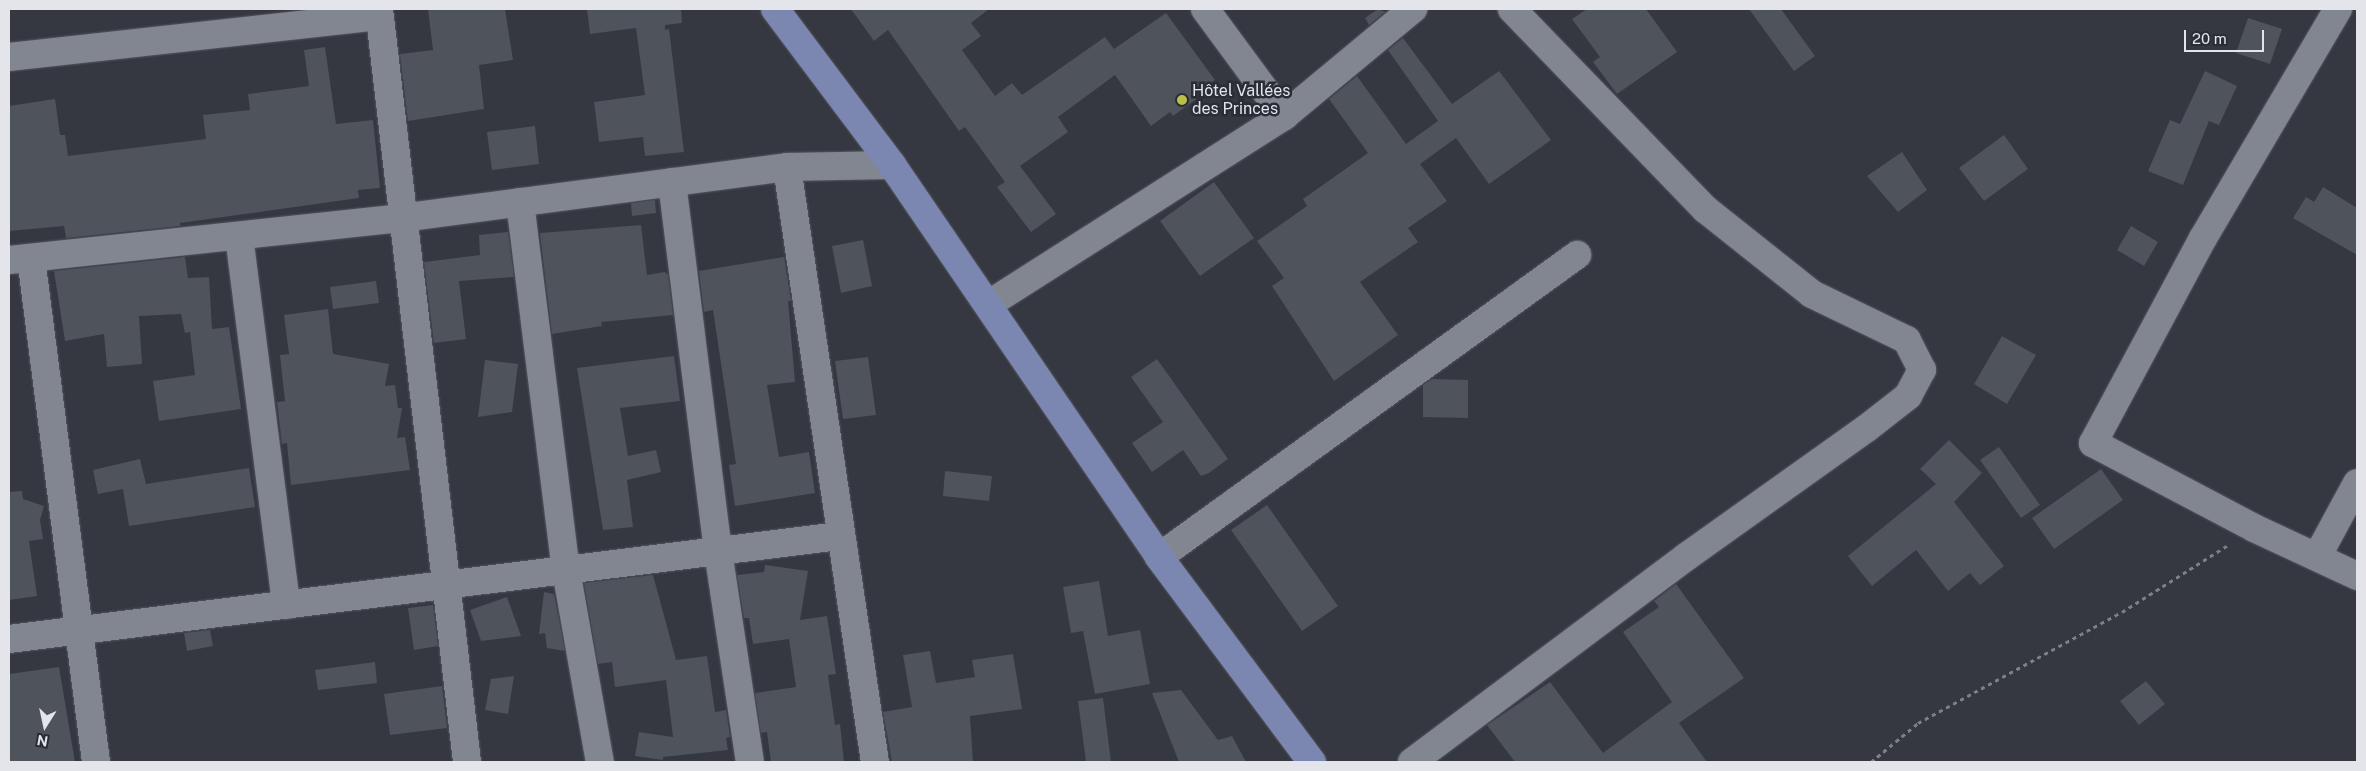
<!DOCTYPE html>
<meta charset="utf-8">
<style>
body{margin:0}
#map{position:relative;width:2366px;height:771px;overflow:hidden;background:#353741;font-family:"Public Sans",sans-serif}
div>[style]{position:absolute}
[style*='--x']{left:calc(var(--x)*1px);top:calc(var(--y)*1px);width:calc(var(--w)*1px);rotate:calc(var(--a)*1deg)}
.building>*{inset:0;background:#4f535c}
.path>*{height:3px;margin-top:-1.5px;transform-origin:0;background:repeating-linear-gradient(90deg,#7e8089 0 4px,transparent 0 8px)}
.roads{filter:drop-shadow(0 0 1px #54565e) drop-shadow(0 0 1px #54565e)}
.minor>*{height:28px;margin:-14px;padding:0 14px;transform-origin:14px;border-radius:14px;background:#828690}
.major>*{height:28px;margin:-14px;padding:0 14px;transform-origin:14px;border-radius:14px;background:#7b87b0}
.dots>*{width:14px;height:14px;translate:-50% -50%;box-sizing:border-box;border:2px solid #2b2d36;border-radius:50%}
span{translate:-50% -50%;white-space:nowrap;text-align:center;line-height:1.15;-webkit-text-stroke:5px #2b2d36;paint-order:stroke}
.poi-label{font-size:16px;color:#e3e5eb}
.left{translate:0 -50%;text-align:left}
.frame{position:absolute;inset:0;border:10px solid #e3e5eb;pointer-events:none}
.north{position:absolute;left:20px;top:701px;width:50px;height:50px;-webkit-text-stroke:4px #2b2d36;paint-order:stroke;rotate:190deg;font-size:14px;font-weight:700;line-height:20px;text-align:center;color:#e3e5eb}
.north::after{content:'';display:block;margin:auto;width:18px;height:22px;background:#e3e5eb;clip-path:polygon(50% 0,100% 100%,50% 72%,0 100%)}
.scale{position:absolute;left:2184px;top:30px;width:80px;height:22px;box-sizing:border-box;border:2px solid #e3e5eb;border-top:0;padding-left:6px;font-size:15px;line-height:18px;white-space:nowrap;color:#e3e5eb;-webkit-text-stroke:4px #2b2d36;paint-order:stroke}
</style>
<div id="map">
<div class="building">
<i style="clip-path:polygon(428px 9px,505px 9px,513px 60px,479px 65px,484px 109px,408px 121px,400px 54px,433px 50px)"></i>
<i style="clip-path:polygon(587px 9px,681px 9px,682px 23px,665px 25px,665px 30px,669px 29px,684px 152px,645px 156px,643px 137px,599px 142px,594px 102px,645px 95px,636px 28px,590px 34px)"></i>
<i style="clip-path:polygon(851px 9px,989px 9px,971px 23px,981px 36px,962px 50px,995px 96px,1012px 83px,1022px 95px,1105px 37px,1114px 49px,1166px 13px,1215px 80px,1195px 94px,1198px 98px,1173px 116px,1170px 112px,1151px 126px,1115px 75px,1058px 117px,1068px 132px,1020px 166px,1056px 214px,1031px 232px,997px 187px,1005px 182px,965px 127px,959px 131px,888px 30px,874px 41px)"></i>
<i style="clip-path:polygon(1378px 9px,1385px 12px,1369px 25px,1365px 18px)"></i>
<i style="clip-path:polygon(1587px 9px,1646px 9px,1677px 52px,1617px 94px,1593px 62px,1600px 57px,1572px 19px)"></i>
<i style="clip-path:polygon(1749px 9px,1781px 9px,1815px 56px,1794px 71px)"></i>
<i style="clip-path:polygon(2248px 18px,2282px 29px,2270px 64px,2236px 53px)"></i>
<i style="clip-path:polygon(1403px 38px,1452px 104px,1499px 71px,1551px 140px,1489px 184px,1456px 138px,1420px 164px,1447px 201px,1408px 228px,1418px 242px,1360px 282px,1398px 335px,1334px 381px,1272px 286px,1284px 278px,1257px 241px,1307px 206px,1303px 199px,1368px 153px,1329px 99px,1357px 76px,1406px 144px,1438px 121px,1388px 50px)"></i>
<i style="clip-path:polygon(325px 47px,336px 124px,373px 120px,380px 188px,358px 190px,359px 198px,180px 223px,180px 226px,66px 238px,64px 226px,9px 231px,9px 106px,55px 99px,60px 135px,65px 135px,68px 156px,206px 139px,203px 115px,250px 110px,248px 94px,309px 86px,304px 50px)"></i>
<i style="clip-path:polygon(2205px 71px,2237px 86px,2219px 125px,2209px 121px,2183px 185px,2148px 171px,2170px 120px,2180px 124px)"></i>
<i style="clip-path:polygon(535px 126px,539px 164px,492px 170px,487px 132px)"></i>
<i style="clip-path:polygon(2004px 135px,2028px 169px,1984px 201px,1959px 168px)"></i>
<i style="clip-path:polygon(1902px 152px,1927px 190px,1898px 212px,1867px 176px)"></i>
<i style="clip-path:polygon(1214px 182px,1254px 238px,1200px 276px,1160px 221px)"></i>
<i style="clip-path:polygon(2323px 187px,2357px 208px,2357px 255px,2293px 218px,2306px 197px,2314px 202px)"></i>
<i style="clip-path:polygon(655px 200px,656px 213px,632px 216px,631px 203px)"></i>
<i style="clip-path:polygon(641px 225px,647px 275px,665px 272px,668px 275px,673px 315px,601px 322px,602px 326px,552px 334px,540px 233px)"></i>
<i style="clip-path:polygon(2131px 226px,2158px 242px,2144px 266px,2117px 250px)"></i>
<i style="clip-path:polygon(508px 232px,514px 277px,459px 281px,466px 339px,434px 343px,424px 262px,480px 255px,479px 235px)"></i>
<i style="clip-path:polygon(863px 240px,872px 286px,841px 293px,832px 246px)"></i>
<i style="clip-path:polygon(185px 257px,188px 278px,209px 277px,212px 329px,229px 327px,241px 409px,159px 421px,153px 381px,195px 375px,190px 332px,185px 333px,181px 314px,139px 316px,142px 364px,107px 367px,104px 334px,65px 341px,54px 271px)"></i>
<i style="clip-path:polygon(784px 257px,791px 301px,788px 301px,795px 382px,767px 385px,779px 457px,809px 452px,815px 493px,735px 506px,729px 465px,736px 464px,713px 310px,704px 312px,699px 271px)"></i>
<i style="clip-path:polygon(376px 281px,379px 303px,333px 309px,330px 287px)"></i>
<i style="clip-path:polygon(328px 309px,333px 354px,389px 364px,385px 386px,395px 385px,398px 408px,402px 408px,397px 438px,405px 437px,410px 470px,291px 485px,287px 443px,282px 444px,277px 402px,285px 401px,280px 355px,289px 354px,284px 315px)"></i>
<i style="clip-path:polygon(2002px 336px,2036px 355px,2007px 404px,1974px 384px)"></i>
<i style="clip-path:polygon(674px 356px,680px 401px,620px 408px,628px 456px,656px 450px,661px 472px,627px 480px,633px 527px,603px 530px,577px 368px)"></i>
<i style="clip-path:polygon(868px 357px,876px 415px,843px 419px,835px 361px)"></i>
<i style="clip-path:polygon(1157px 359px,1228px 459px,1209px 473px,1201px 476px,1183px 450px,1152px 472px,1132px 443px,1163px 422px,1131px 377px)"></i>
<i style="clip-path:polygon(485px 360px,518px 364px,512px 412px,478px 417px)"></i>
<i style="clip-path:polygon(1432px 379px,1468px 380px,1468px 418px,1423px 417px,1423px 385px)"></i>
<i style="clip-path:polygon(1949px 440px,1982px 473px,1954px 502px,2004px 566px,1980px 585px,1970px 573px,1948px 591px,1916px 550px,1872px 586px,1848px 556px,1936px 484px,1920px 469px)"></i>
<i style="clip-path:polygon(1999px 447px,2040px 505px,2021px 518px,1980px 460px)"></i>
<i style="clip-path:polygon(140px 459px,146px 484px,249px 468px,255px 507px,129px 526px,123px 489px,98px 494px,93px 470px)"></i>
<i style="clip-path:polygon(2101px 469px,2123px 500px,2054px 549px,2032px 518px)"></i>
<i style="clip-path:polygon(945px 471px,992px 476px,989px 501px,943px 496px)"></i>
<i style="clip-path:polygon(22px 491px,23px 499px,44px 506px,40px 520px,43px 539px,29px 541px,37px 596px,9px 600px,9px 492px)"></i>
<i style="clip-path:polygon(1267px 505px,1338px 606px,1302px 631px,1231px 530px)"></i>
<i style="clip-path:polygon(765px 565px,808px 571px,800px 620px,827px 616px,836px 674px,828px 675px,835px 725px,840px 724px,844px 762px,771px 762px,767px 732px,761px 733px,755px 693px,796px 687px,789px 639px,753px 644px,749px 618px,744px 618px,737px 575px,764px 572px)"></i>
<i style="clip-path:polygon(653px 575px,676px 660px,707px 656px,715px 712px,726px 710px,730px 737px,726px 738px,728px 750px,663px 757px,663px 760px,635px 756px,639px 732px,673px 737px,666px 680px,615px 687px,612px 662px,598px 664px,584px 583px)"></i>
<i style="clip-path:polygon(1099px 581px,1108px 636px,1140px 630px,1150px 684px,1095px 694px,1083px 631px,1071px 633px,1063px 587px)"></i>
<i style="clip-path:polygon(1676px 584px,1744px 678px,1679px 723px,1707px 762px,1515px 762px,1487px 725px,1550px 682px,1603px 753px,1672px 702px,1623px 632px,1659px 607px,1654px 601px)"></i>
<i style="clip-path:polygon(544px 592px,554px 594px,565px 651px,547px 648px,545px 633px,539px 634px)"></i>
<i style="clip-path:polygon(507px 597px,521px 636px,481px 641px,470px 610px)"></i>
<i style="clip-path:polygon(433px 605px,438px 646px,414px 650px,408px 608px)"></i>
<i style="clip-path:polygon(210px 630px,213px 646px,187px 651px,184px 633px)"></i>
<i style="clip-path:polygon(930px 651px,936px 683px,975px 677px,972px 660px,1013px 654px,1022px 709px,970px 716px,973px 762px,892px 762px,883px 712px,912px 707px,903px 655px)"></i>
<i style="clip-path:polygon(375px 662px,377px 683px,318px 690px,315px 670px)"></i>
<i style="clip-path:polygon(59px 667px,75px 762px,9px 762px,9px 674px)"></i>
<i style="clip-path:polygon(514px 676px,508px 714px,485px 710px,491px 679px)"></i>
<i style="clip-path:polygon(2146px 681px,2165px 704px,2139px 725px,2120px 701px)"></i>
<i style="clip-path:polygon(442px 686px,447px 728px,390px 735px,384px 694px)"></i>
<i style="clip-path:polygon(1181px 690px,1218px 740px,1232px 736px,1246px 762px,1179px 762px,1152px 693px)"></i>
<i style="clip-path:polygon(1103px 698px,1111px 762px,1086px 762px,1078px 701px)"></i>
</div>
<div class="path">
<i style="--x:1871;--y:762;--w:61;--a:-39.7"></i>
<i style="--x:1918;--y:723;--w:232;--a:-28.6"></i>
<i style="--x:2122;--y:612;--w:125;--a:-32.3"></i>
</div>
<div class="roads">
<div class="minor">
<i style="--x:379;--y:9;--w:758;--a:83.33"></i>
<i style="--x:1205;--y:9;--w:133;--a:53.6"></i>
<i style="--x:2338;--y:9;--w:266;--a:120.5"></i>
<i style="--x:2203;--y:238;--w:233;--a:118.2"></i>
<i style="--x:2093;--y:443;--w:182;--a:27.8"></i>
<i style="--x:2254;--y:528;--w:114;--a:25"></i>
<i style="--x:9;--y:57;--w:372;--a:-6.3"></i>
<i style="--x:787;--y:167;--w:601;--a:81.59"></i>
<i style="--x:672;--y:182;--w:372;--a:82.9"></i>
<i style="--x:718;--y:551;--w:213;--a:81.4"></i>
<i style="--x:520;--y:202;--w:371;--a:82.9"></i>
<i style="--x:566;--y:570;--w:195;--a:80"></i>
<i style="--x:239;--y:236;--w:372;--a:82.7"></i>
<i style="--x:31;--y:258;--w:508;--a:82.65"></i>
<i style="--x:9;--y:260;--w:394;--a:-6.1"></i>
<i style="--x:401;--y:218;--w:389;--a:-7.5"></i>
<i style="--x:787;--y:167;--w:105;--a:-1.1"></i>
<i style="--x:989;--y:304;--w:350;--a:-32.5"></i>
<i style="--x:1284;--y:116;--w:168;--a:-39.7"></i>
<i style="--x:1159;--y:557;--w:516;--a:-35.85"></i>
<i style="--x:2317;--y:557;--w:84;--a:-61.6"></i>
<i style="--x:9;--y:639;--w:837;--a:-7.07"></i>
<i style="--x:1412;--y:762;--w:342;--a:-36.8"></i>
<i style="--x:1686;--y:557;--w:222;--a:-35.5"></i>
<i style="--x:1867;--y:428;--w:52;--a:-38"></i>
<i style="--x:1908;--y:396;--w:30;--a:-62"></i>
<i style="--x:1922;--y:370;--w:34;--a:-117"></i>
<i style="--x:1907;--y:340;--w:106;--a:-154.2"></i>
<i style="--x:1812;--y:294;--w:137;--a:-141.5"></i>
<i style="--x:1705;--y:209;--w:278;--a:-134"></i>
</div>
<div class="major">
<i style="--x:775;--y:9;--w:195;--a:53.1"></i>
<i style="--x:892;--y:165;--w:474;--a:55.7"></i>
<i style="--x:1159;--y:557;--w:256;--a:53.3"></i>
</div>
</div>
<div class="dots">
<i style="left:1182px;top:100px;background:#bac045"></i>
</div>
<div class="poi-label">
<span class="left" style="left:1192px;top:100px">Hôtel Vallées<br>des Princes</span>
</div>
<div class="frame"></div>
<div class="north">N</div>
<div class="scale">20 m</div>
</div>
